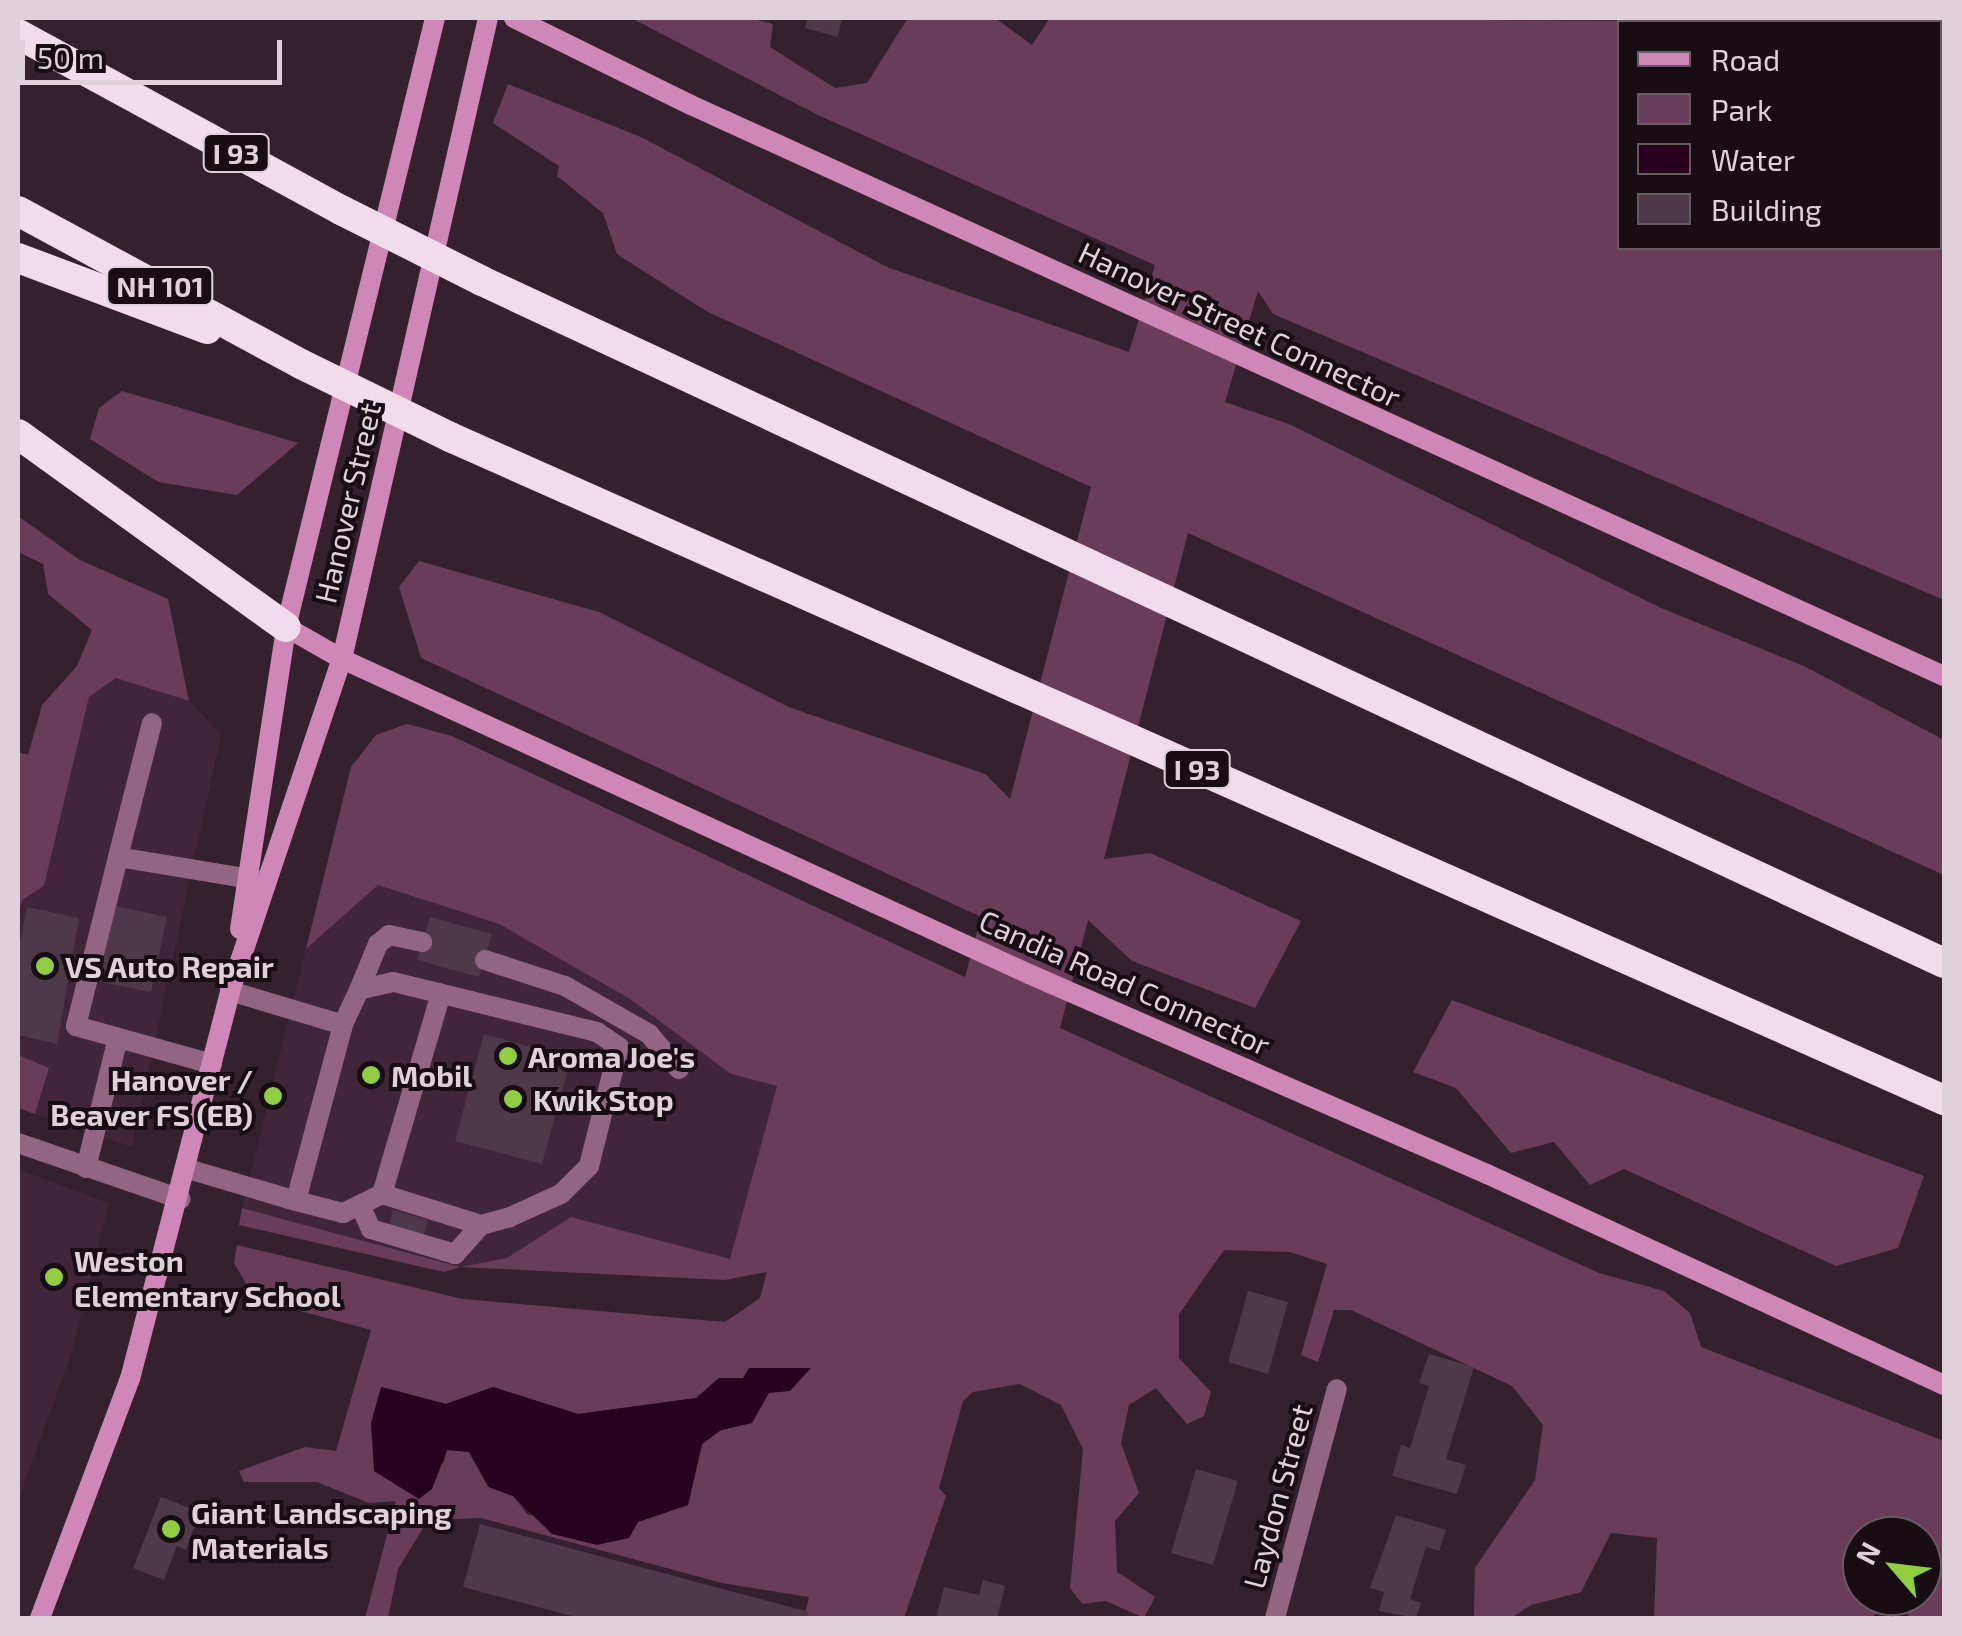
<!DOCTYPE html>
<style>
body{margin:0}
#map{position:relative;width:1962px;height:1636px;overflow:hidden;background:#35202e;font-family:"Exo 2",sans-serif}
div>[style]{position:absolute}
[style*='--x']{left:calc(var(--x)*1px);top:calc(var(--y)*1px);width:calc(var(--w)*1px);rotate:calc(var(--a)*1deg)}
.built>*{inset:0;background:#412538}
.green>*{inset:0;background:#693c5a}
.water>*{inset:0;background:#28011e}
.building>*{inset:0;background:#4f3847}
.lane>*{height:20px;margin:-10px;padding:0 10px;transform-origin:10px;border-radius:10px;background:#926583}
.street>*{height:20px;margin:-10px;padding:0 10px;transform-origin:10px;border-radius:10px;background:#926583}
.secondary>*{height:20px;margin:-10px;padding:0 10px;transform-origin:10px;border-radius:10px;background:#cf87b7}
.highway>*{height:30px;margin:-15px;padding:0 15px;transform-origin:15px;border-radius:15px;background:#f2dbea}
.highway-bridge>*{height:30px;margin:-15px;padding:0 15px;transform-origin:15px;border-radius:15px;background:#f2dbea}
.dots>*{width:28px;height:28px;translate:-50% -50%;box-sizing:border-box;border:5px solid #170d13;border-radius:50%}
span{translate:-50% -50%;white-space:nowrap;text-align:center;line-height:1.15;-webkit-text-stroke:8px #170d13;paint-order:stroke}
.shield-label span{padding:2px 8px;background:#170d13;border:2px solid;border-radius:8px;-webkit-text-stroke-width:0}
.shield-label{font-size:28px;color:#dfd0d9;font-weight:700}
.street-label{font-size:30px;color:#dfd0d9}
.poi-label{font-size:30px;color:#dfd0d9;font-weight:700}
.left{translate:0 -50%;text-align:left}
.right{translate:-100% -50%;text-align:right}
.frame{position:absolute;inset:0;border:20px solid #dfd0d9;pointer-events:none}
.legend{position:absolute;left:1617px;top:20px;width:325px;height:230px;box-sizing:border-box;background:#170d13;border:2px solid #675b62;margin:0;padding:12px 18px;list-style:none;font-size:30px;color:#dfd0d9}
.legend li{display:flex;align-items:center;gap:20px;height:50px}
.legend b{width:50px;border:2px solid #675b62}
.north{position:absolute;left:1842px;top:1516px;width:100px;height:100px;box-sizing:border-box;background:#170d13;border:2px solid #675b62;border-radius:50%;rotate:298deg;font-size:28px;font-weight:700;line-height:40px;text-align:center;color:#dfd0d9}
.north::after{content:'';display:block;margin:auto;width:35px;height:45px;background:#91cd40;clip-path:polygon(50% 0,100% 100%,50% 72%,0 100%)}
.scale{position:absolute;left:20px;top:40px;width:262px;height:45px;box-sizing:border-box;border:5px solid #dfd0d9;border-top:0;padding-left:12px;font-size:30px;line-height:35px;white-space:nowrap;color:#dfd0d9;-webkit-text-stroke:8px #170d13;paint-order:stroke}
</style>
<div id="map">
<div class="built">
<i style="clip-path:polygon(116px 678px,189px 701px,221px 735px,132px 1147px,35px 1114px,49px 1069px,18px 1055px,22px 900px,44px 886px,89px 697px)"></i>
<i style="clip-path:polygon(377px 884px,499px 924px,630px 999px,731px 1073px,777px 1086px,730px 1260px,571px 1217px,507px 1258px,460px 1267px,242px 1208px,306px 949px)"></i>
<i style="clip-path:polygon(18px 1169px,109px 1203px,72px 1352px,18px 1501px)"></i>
</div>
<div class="green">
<i style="clip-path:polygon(evenodd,631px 18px,750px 18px,773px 24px,770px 47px,835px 88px,867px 83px,908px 18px,995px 18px,1032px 45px,1050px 18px,1929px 22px,1620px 22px,1620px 248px,1940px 248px,1940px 29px,1944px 32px,1944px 600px,1273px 314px,1258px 291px,1225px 402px,1289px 424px,1661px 608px,1804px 666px,1944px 740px,1944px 875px,1188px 533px,1104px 859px,1150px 853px,1301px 921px,1255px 1008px,1132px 961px,1088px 920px,1060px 1028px,1599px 1273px,1664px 1291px,1690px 1313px,1701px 1347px,1944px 1441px,1944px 1618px,1909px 1618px,1904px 1598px,1869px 1618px,1654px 1618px,1657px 1538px,1611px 1533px,1581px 1592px,1531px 1605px,1511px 1618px,1474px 1618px,1475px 1568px,1535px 1480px,1543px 1425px,1512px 1386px,1351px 1310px,1334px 1310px,1318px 1362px,1301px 1355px,1327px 1264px,1290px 1252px,1224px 1250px,1179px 1314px,1179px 1358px,1211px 1392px,1204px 1416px,1187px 1424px,1156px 1388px,1129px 1405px,1121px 1443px,1139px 1493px,1115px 1521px,1117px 1572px,1155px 1597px,1144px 1618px,1106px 1601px,1082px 1604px,1070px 1588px,1083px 1449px,1061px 1405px,1020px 1384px,973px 1392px,963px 1401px,939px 1488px,946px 1496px,904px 1618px,804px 1618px,809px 1597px,722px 1583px,481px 1518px,428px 1520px,398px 1569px,388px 1618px,365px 1618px,396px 1501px,369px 1503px,317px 1482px,244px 1482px,239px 1471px,305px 1447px,336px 1451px,371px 1330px,255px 1299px,234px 1263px,237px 1245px,463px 1299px,725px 1322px,760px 1298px,767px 1272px,725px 1280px,460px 1267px,444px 1272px,239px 1225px,242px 1208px,460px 1267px,507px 1258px,571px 1217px,730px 1259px,777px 1086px,731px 1074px,630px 999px,499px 924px,378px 885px,306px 949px,351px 767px,376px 735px,407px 724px,452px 736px,965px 977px,981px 917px,421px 658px,399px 587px,419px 561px,599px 612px,791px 708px,985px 774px,1010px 799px,1091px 487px,706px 311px,617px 254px,603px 213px,557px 176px,559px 166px,493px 123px,508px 84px,641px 137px,887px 267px,1129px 352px,1155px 265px,818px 115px,631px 18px,719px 1378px,743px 1378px,752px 1423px,721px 1430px,702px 1444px,688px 1505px,637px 1522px,528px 1515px,513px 1496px,488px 1487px,469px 1452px,447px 1449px,444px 1462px,399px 1487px,386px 1473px,382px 1387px,446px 1404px,493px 1387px,578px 1414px,697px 1398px,719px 1378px,631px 18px,1862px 1536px,1922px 1536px,1922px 1596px,1862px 1596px,1862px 1536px)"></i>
<i style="clip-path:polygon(122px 391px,191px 411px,298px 443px,237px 495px,158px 482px,90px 439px,99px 408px)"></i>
<i style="clip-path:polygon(18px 516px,80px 560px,168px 599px,189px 701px,116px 678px,89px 697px,44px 886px,22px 900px,18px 918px,18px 752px,28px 755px,42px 705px,77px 666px,92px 630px,48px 594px,43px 564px,18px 552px)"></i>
<i style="clip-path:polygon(1452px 1000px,1924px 1176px,1898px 1248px,1836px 1266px,1624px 1169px,1590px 1185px,1554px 1142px,1511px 1153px,1456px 1088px,1413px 1072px)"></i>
<i style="clip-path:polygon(18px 1055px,49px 1068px,35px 1114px,18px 1108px)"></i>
</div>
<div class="water">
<i style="clip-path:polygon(749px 1368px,811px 1368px,790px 1391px,769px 1393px,752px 1423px,721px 1430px,702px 1444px,688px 1505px,638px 1522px,629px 1538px,597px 1545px,552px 1534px,513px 1496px,489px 1487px,469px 1452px,447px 1450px,432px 1489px,419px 1499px,374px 1471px,371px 1423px,381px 1387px,446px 1404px,493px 1387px,578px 1414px,696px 1398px,719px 1378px,743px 1378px)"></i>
</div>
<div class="building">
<i style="clip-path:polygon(808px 18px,842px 18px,838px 37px,805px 28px)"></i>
<i style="clip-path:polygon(111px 905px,167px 917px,151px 992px,95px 981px)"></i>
<i style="clip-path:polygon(27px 907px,79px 918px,57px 1044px,18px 1035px,18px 951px)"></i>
<i style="clip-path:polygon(430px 917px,492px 934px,479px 977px,417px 960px)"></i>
<i style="clip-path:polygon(484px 1034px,571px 1058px,542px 1164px,455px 1141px)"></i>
<i style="clip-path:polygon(393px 1210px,428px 1220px,423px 1238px,388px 1228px)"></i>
<i style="clip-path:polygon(1248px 1291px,1288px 1302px,1268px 1374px,1228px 1362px)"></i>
<i style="clip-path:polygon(1429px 1354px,1474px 1367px,1446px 1459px,1466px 1465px,1457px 1494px,1392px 1476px,1401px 1445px,1410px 1448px,1429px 1386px,1419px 1383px)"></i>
<i style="clip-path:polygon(1196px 1469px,1238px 1481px,1213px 1565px,1171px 1553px)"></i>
<i style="clip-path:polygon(161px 1497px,200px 1512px,186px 1550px,177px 1546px,164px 1580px,133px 1568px)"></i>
<i style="clip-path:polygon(1396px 1515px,1446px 1530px,1439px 1551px,1426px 1547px,1410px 1599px,1421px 1603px,1416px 1618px,1379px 1611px,1384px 1592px,1370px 1588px)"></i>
<i style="clip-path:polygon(480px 1524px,809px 1612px,807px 1618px,579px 1618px,463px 1587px)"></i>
<i style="clip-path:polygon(983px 1580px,1005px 1586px,997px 1618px,936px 1618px,944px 1587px,979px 1595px)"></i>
</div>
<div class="lane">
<i style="--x:118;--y:857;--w:138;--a:-75.8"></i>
<i style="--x:485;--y:960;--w:84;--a:18"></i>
<i style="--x:565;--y:986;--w:97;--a:29.7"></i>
<i style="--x:649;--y:1034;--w:46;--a:49.4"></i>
<i style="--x:359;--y:990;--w:50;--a:-67.6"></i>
<i style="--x:378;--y:944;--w:14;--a:-39"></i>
<i style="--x:389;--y:935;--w:34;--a:12"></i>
<i style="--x:230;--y:991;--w:118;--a:16.7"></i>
<i style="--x:212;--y:1064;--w:141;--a:-164.4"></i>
<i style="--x:76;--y:1026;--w:174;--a:-76"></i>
<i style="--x:118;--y:857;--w:147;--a:9.4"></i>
<i style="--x:86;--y:1168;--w:134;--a:-76.2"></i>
<i style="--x:188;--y:1169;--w:113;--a:16.5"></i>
<i style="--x:296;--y:1201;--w:49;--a:14.3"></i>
<i style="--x:343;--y:1213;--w:43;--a:-26"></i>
<i style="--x:382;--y:1194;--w:104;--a:17.4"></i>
<i style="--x:481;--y:1225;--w:30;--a:-15"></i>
<i style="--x:510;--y:1217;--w:56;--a:-24.3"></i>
<i style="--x:561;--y:1194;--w:40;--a:-45"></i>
<i style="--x:589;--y:1166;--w:123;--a:-75.9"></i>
<i style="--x:619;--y:1047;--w:27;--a:-146"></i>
<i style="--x:597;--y:1032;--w:210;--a:-166.2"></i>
<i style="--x:393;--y:982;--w:35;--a:167"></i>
<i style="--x:359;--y:990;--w:38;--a:115"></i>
<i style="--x:343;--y:1025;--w:182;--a:105"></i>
<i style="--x:382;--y:1194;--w:209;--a:-73.6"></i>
<i style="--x:361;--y:1207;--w:24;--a:66"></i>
<i style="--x:371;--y:1229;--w:88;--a:16.6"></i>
<i style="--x:455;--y:1254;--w:39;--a:-48"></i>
</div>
<div class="street">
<i style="--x:18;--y:1143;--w:172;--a:19"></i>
<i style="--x:1275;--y:1618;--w:237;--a:-74.9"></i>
</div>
<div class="secondary">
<i style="--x:514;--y:18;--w:197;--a:26.2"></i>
<i style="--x:691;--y:105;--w:1377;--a:24.5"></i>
<i style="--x:286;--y:627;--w:64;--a:29.7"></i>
<i style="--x:342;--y:659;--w:756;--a:24.63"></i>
<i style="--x:1029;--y:974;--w:500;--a:23.6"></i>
<i style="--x:1487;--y:1174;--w:503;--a:24.78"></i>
<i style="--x:240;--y:929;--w:305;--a:-81.3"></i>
<i style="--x:286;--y:627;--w:627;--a:-76.25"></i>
<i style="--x:40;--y:1618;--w:255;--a:-69.4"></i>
<i style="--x:130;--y:1379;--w:401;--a:-75.5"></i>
<i style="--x:230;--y:991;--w:350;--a:-71.4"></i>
<i style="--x:342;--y:659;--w:657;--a:-77.17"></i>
</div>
<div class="highway">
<i style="--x:18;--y:34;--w:368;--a:28.6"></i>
<i style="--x:18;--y:211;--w:322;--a:28.4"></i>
<i style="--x:18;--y:258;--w:202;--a:20.6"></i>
<i style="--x:482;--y:281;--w:1613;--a:25.01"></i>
<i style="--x:18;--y:434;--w:330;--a:35.8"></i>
<i style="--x:450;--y:437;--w:1635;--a:23.93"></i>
</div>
<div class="highway-bridge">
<i style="--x:341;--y:210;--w:158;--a:26.7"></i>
<i style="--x:301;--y:364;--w:166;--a:26.1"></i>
</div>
<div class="dots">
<i style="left:45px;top:966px;background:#91cd40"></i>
<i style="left:508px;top:1056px;background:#91cd40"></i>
<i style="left:371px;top:1075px;background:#91cd40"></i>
<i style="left:273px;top:1096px;background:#91cd40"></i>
<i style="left:513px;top:1099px;background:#91cd40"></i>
<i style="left:54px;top:1277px;background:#91cd40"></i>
<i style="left:171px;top:1529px;background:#91cd40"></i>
</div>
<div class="shield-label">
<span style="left:236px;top:153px">I 93</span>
<span style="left:160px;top:286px">NH 101</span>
<span style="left:1197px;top:769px">I 93</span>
</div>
<div class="street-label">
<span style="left:1240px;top:324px;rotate:25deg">Hanover Street Connector</span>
<span style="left:347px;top:503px;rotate:-77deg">Hanover Street</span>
<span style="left:1125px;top:982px;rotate:24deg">Candia Road Connector</span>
<span style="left:1277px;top:1496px;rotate:-75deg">Laydon Street</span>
</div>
<div class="poi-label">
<span class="left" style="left:65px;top:966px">VS Auto Repair</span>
<span class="left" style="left:528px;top:1056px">Aroma Joe's</span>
<span class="left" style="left:391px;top:1075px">Mobil</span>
<span class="right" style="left:253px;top:1096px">Hanover /<br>Beaver FS (EB)</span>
<span class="left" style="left:533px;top:1099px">Kwik Stop</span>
<span class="left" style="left:74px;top:1277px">Weston<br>Elementary School</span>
<span class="left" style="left:191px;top:1529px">Giant Landscaping<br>Materials</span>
</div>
<div class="frame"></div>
<ul class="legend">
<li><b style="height:12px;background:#cf87b7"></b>Road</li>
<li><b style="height:28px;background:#693c5a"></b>Park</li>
<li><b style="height:28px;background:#28011e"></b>Water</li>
<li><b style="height:28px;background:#4f3847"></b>Building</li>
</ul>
<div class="north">N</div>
<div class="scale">50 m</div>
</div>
